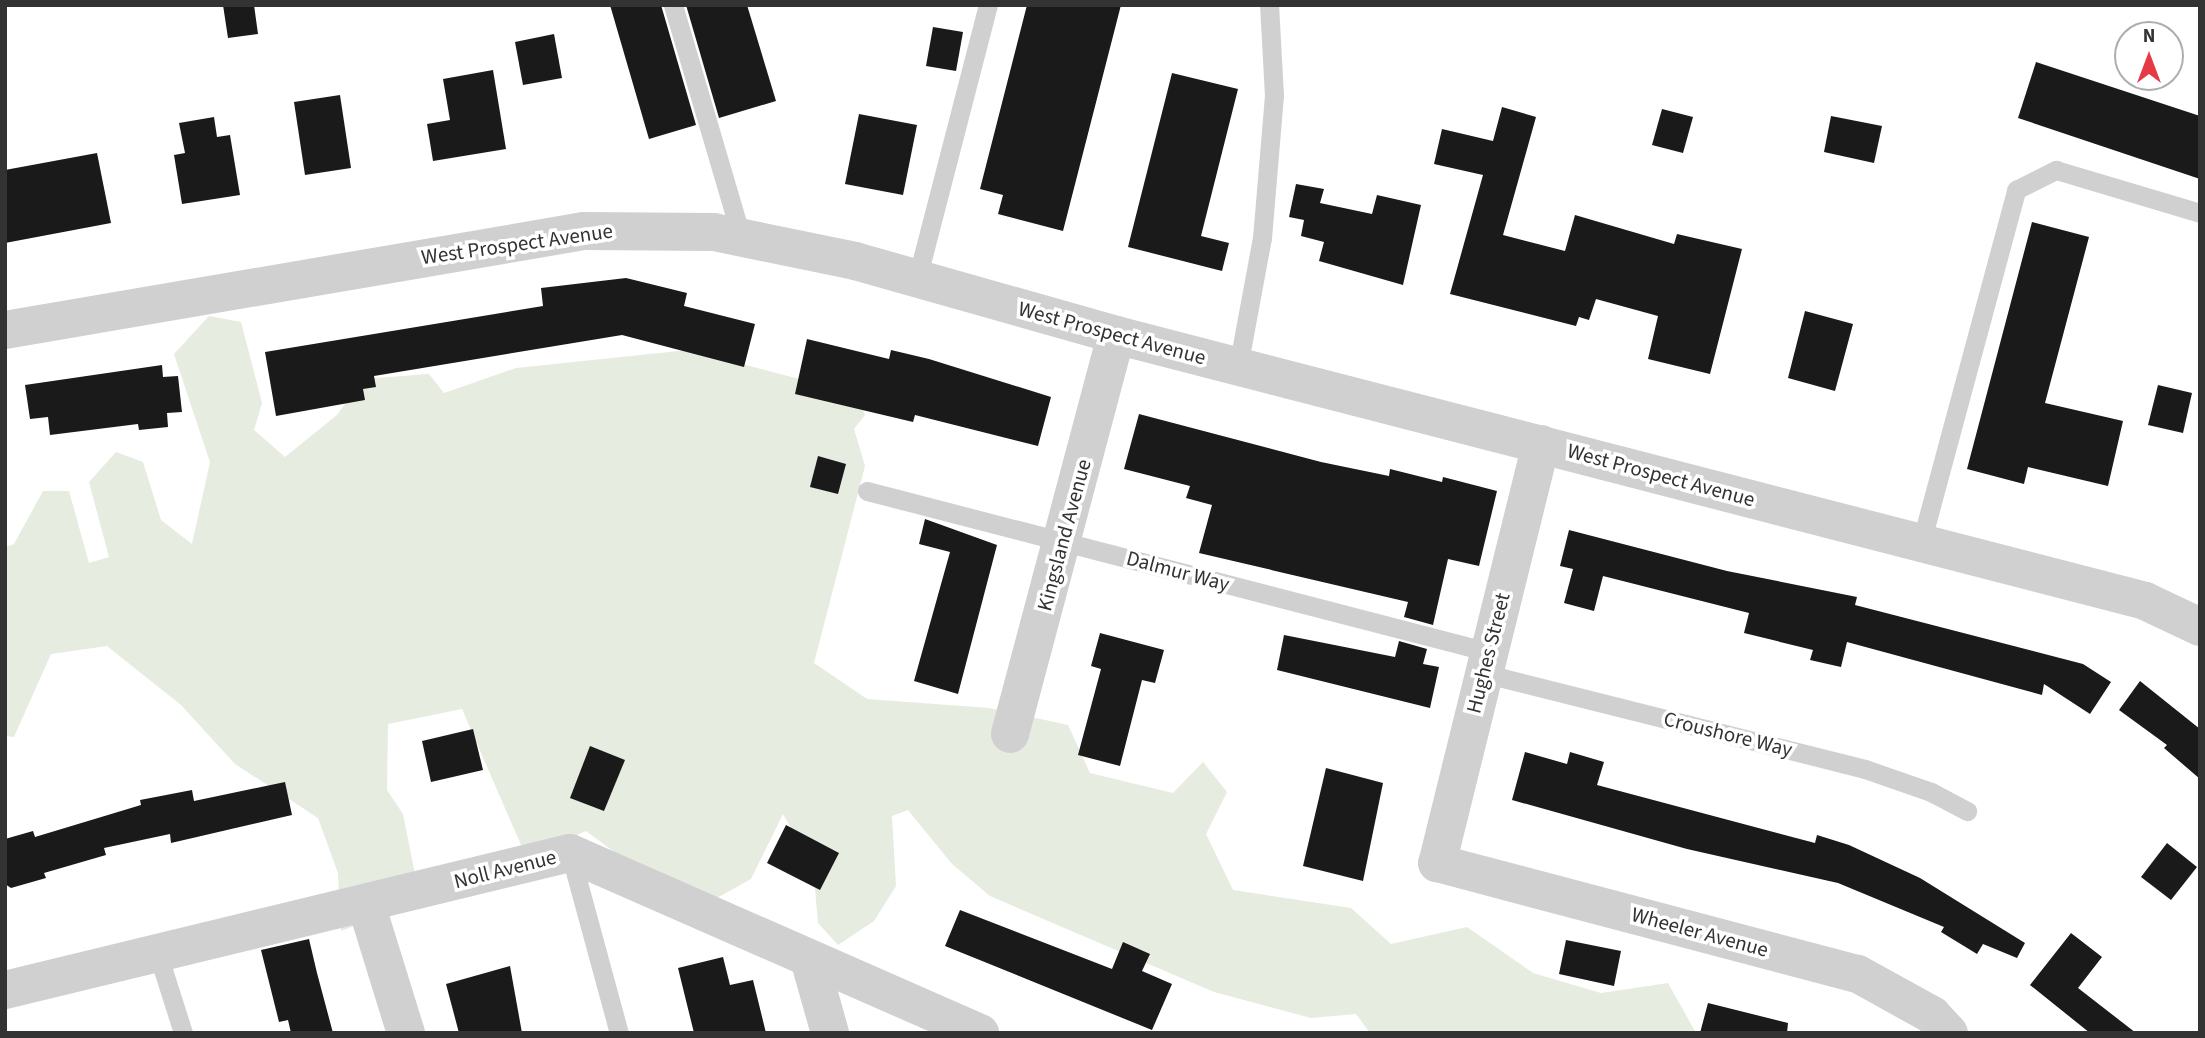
<!DOCTYPE html>
<style>
body{margin:0}
#map{position:relative;width:2205px;height:1038px;overflow:hidden;background:#fff;font-family:"Source Sans 3",sans-serif}
div>[style]{position:absolute}
[style*='--x']{left:calc(var(--x)*1px);top:calc(var(--y)*1px);width:calc(var(--w)*1px);rotate:calc(var(--a)*1deg)}
.green>*{inset:0;background:#e6ecdf}
.building>*{inset:0;background:#1a1a1a}
.service>*{height:19px;margin:-9.5px;padding:0 9.5px;transform-origin:9.5px;border-radius:9.5px;background:#d0d0d0}
.minor>*{height:38px;margin:-19px;padding:0 19px;transform-origin:19px;border-radius:19px;background:#d0d0d0}
.tertiary>*{height:38px;margin:-19px;padding:0 19px;transform-origin:19px;border-radius:19px;background:#d0d0d0}
span{translate:-50% -50%;white-space:nowrap;text-align:center;line-height:1.15;-webkit-text-stroke:7px #fff;paint-order:stroke}
.street-label{font-size:21px;color:#333}
.frame{position:absolute;inset:0;border:7px solid #333;pointer-events:none}
.north{position:absolute;left:2114px;top:21px;width:70px;height:70px;box-sizing:border-box;background:#fff;border:2px solid #adadad;border-radius:50%;rotate:0deg;font-size:19px;font-weight:700;line-height:28px;text-align:center;color:#333}
.north::after{content:'';display:block;margin:auto;width:24px;height:32px;background:#e63946;clip-path:polygon(50% 0,100% 100%,50% 72%,0 100%)}
</style>
<div id="map">
<div class="green">
<i style="clip-path:polygon(209px 316px,241px 322px,262px 403px,254px 430px,285px 457px,337px 415px,363px 379px,429px 374px,444px 393px,516px 368px,688px 350px,857px 394px,865px 415px,854px 429px,865px 466px,814px 663px,867px 699px,989px 708px,1068px 725px,1090px 773px,1173px 793px,1203px 762px,1227px 792px,1206px 834px,1233px 890px,1351px 908px,1391px 944px,1467px 927px,1533px 973px,1601px 993px,1668px 983px,1696px 1033px,1370px 1033px,1356px 1014px,1311px 1018px,1214px 992px,990px 896px,952px 864px,908px 810px,892px 816px,896px 886px,874px 921px,838px 945px,818px 923px,813px 866px,783px 814px,751px 879px,708px 903px,629px 863px,586px 831px,563px 841px,521px 845px,462px 709px,388px 724px,387px 790px,403px 814px,415px 874px,388px 913px,341px 931px,338px 873px,318px 818px,235px 764px,181px 705px,107px 646px,51px 654px,14px 737px,5px 736px,5px 547px,14px 544px,43px 491px,69px 491px,89px 563px,109px 557px,89px 482px,116px 452px,143px 462px,161px 520px,192px 544px,210px 462px,174px 354px)"></i>
</div>
<div class="building">
<i style="clip-path:polygon(223px 5px,254px 5px,258px 34px,228px 38px)"></i>
<i style="clip-path:polygon(610px 5px,661px 5px,696px 125px,649px 139px)"></i>
<i style="clip-path:polygon(686px 5px,747px 5px,776px 101px,719px 118px)"></i>
<i style="clip-path:polygon(1027px 5px,1121px 5px,1063px 231px,998px 214px,1003px 195px,980px 189px)"></i>
<i style="clip-path:polygon(933px 27px,963px 32px,956px 71px,926px 66px)"></i>
<i style="clip-path:polygon(554px 34px,562px 78px,523px 85px,515px 42px)"></i>
<i style="clip-path:polygon(2036px 62px,2200px 116px,2200px 179px,2018px 118px)"></i>
<i style="clip-path:polygon(493px 70px,506px 149px,433px 161px,427px 124px,450px 120px,443px 79px)"></i>
<i style="clip-path:polygon(1172px 73px,1238px 89px,1201px 236px,1229px 243px,1222px 271px,1128px 247px)"></i>
<i style="clip-path:polygon(340px 95px,351px 168px,305px 175px,294px 102px)"></i>
<i style="clip-path:polygon(1502px 107px,1536px 117px,1503px 235px,1565px 251px,1575px 215px,1674px 244px,1677px 234px,1742px 249px,1710px 374px,1648px 359px,1658px 316px,1596px 299px,1589px 320px,1579px 317px,1576px 326px,1450px 294px,1483px 175px,1434px 164px,1442px 129px,1493px 141px)"></i>
<i style="clip-path:polygon(1662px 109px,1693px 117px,1683px 153px,1652px 145px)"></i>
<i style="clip-path:polygon(859px 114px,917px 125px,903px 195px,845px 184px)"></i>
<i style="clip-path:polygon(1831px 116px,1882px 126px,1874px 163px,1824px 152px)"></i>
<i style="clip-path:polygon(214px 117px,217px 137px,230px 135px,240px 195px,182px 204px,174px 155px,185px 153px,179px 123px)"></i>
<i style="clip-path:polygon(97px 153px,111px 223px,5px 243px,5px 170px)"></i>
<i style="clip-path:polygon(1296px 184px,1324px 189px,1320px 203px,1372px 214px,1377px 195px,1421px 205px,1403px 285px,1319px 261px,1324px 242px,1301px 236px,1304px 220px,1289px 217px)"></i>
<i style="clip-path:polygon(2032px 222px,2089px 237px,2045px 403px,2123px 421px,2108px 486px,2028px 467px,2024px 484px,1967px 469px)"></i>
<i style="clip-path:polygon(626px 278px,687px 293px,684px 306px,755px 324px,744px 367px,622px 335px,374px 376px,376px 387px,363px 389px,365px 400px,276px 416px,265px 352px,543px 306px,541px 288px)"></i>
<i style="clip-path:polygon(1805px 311px,1853px 324px,1835px 391px,1788px 378px)"></i>
<i style="clip-path:polygon(807px 339px,889px 359px,891px 350px,929px 359px,1051px 397px,1038px 446px,915px 415px,913px 422px,795px 394px)"></i>
<i style="clip-path:polygon(162px 365px,163px 377px,178px 376px,182px 412px,167px 413px,168px 427px,139px 430px,138px 424px,50px 435px,48px 417px,30px 419px,25px 385px)"></i>
<i style="clip-path:polygon(2158px 385px,2192px 393px,2183px 433px,2148px 425px)"></i>
<i style="clip-path:polygon(1139px 414px,1321px 462px,1389px 476px,1390px 469px,1442px 482px,1443px 477px,1497px 491px,1479px 566px,1448px 559px,1433px 625px,1404px 617px,1408px 602px,1199px 553px,1212px 505px,1186px 498px,1190px 486px,1124px 469px)"></i>
<i style="clip-path:polygon(818px 456px,846px 464px,838px 494px,810px 487px)"></i>
<i style="clip-path:polygon(925px 519px,997px 545px,958px 694px,914px 681px,950px 552px,919px 544px)"></i>
<i style="clip-path:polygon(1569px 530px,1727px 571px,1857px 597px,1855px 605px,2083px 664px,2111px 682px,2090px 714px,2044px 684px,2042px 695px,1847px 642px,1841px 667px,1810px 660px,1813px 650px,1744px 633px,1749px 613px,1603px 576px,1594px 611px,1564px 603px,1573px 569px,1560px 566px)"></i>
<i style="clip-path:polygon(1100px 633px,1164px 650px,1155px 683px,1142px 680px,1120px 766px,1078px 755px,1101px 669px,1091px 666px)"></i>
<i style="clip-path:polygon(1284px 635px,1395px 657px,1399px 641px,1427px 649px,1423px 664px,1439px 667px,1430px 708px,1277px 670px)"></i>
<i style="clip-path:polygon(2140px 681px,2200px 729px,2200px 779px,2164px 748px,2167px 745px,2119px 710px)"></i>
<i style="clip-path:polygon(473px 729px,483px 770px,431px 782px,422px 741px)"></i>
<i style="clip-path:polygon(590px 746px,625px 760px,604px 811px,570px 798px)"></i>
<i style="clip-path:polygon(1525px 752px,1567px 764px,1570px 752px,1604px 762px,1597px 785px,1815px 843px,1817px 835px,1849px 845px,1920px 878px,2025px 943px,2017px 958px,1983px 944px,1977px 954px,1941px 932px,1944px 927px,1838px 883px,1687px 849px,1512px 800px)"></i>
<i style="clip-path:polygon(1326px 768px,1383px 783px,1363px 881px,1303px 866px)"></i>
<i style="clip-path:polygon(285px 782px,292px 815px,171px 843px,170px 834px,104px 848px,106px 855px,44px 873px,46px 878px,11px 888px,5px 884px,5px 839px,33px 831px,35px 837px,141px 805px,140px 800px,192px 790px,194px 801px)"></i>
<i style="clip-path:polygon(786px 825px,839px 853px,820px 890px,767px 863px)"></i>
<i style="clip-path:polygon(2167px 843px,2197px 867px,2171px 900px,2141px 877px)"></i>
<i style="clip-path:polygon(960px 910px,1112px 969px,1123px 942px,1150px 954px,1142px 971px,1172px 984px,1152px 1030px,945px 946px)"></i>
<i style="clip-path:polygon(2071px 933px,2102px 957px,2078px 988px,2136px 1033px,2090px 1033px,2030px 985px)"></i>
<i style="clip-path:polygon(309px 939px,317px 973px,333px 1033px,291px 1033px,288px 1020px,279px 1022px,261px 950px)"></i>
<i style="clip-path:polygon(1566px 940px,1621px 951px,1614px 986px,1559px 974px)"></i>
<i style="clip-path:polygon(723px 957px,730px 985px,753px 980px,766px 1033px,694px 1033px,678px 968px)"></i>
<i style="clip-path:polygon(510px 966px,522px 1033px,459px 1033px,446px 984px)"></i>
<i style="clip-path:polygon(1708px 1003px,1788px 1023px,1787px 1033px,1700px 1033px)"></i>
</div>
<div class="service">
<i style="--x:673;--y:5;--w:241;--a:73.6"></i>
<i style="--x:917;--y:279;--w:283;--a:-75.5"></i>
<i style="--x:1238;--y:367;--w:131;--a:-79.5"></i>
<i style="--x:1262;--y:238;--w:143;--a:-85.2"></i>
<i style="--x:1274;--y:96;--w:91;--a:-93.1"></i>
<i style="--x:867;--y:491;--w:642;--a:14.51"></i>
<i style="--x:1921;--y:543;--w:366;--a:-74.9"></i>
<i style="--x:2016;--y:190;--w:45;--a:-26.6"></i>
<i style="--x:2056;--y:170;--w:150;--a:16.6"></i>
<i style="--x:1483;--y:673;--w:394;--a:14.1"></i>
<i style="--x:1865;--y:769;--w:70;--a:19.2"></i>
<i style="--x:1931;--y:792;--w:41;--a:27.8"></i>
<i style="--x:570;--y:853;--w:187;--a:74.8"></i>
<i style="--x:158;--y:954;--w:83;--a:72.4"></i>
</div>
<div class="minor">
<i style="--x:1541;--y:444;--w:432;--a:103.9"></i>
<i style="--x:1437;--y:863;--w:435;--a:14.8"></i>
<i style="--x:1858;--y:974;--w:85;--a:29"></i>
<i style="--x:1932;--y:1015;--w:25;--a:47"></i>
<i style="--x:1010;--y:734;--w:413;--a:-75.1"></i>
<i style="--x:366;--y:904;--w:135;--a:72.8"></i>
<i style="--x:810;--y:962;--w:74;--a:74.3"></i>
<i style="--x:5;--y:990;--w:581;--a:-13.63"></i>
<i style="--x:570;--y:853;--w:448;--a:23.7"></i>
</div>
<div class="tertiary">
<i style="--x:5;--y:330;--w:587;--a:-9.7"></i>
<i style="--x:584;--y:231;--w:130;--a:0.4"></i>
<i style="--x:714;--y:232;--w:144;--a:11.6"></i>
<i style="--x:855;--y:261;--w:271;--a:15.8"></i>
<i style="--x:1116;--y:335;--w:1063;--a:14.49"></i>
<i style="--x:2145;--y:601;--w:61;--a:25.3"></i>
</div>
<div class="street-label">
<span style="left:517px;top:244px;rotate:-8deg">West Prospect Avenue</span>
<span style="left:1112px;top:333px;rotate:15deg">West Prospect Avenue</span>
<span style="left:1661px;top:475px;rotate:15deg">West Prospect Avenue</span>
<span style="left:1064px;top:535px;rotate:-75deg">Kingsland Avenue</span>
<span style="left:1178px;top:571px;rotate:15deg">Dalmur Way</span>
<span style="left:1488px;top:653px;rotate:-76deg">Hughes Street</span>
<span style="left:1728px;top:734px;rotate:14deg">Croushore Way</span>
<span style="left:505px;top:869px;rotate:-14deg">Noll Avenue</span>
<span style="left:1700px;top:932px;rotate:15deg">Wheeler Avenue</span>
</div>
<div class="frame"></div>
<div class="north">N</div>
</div>
